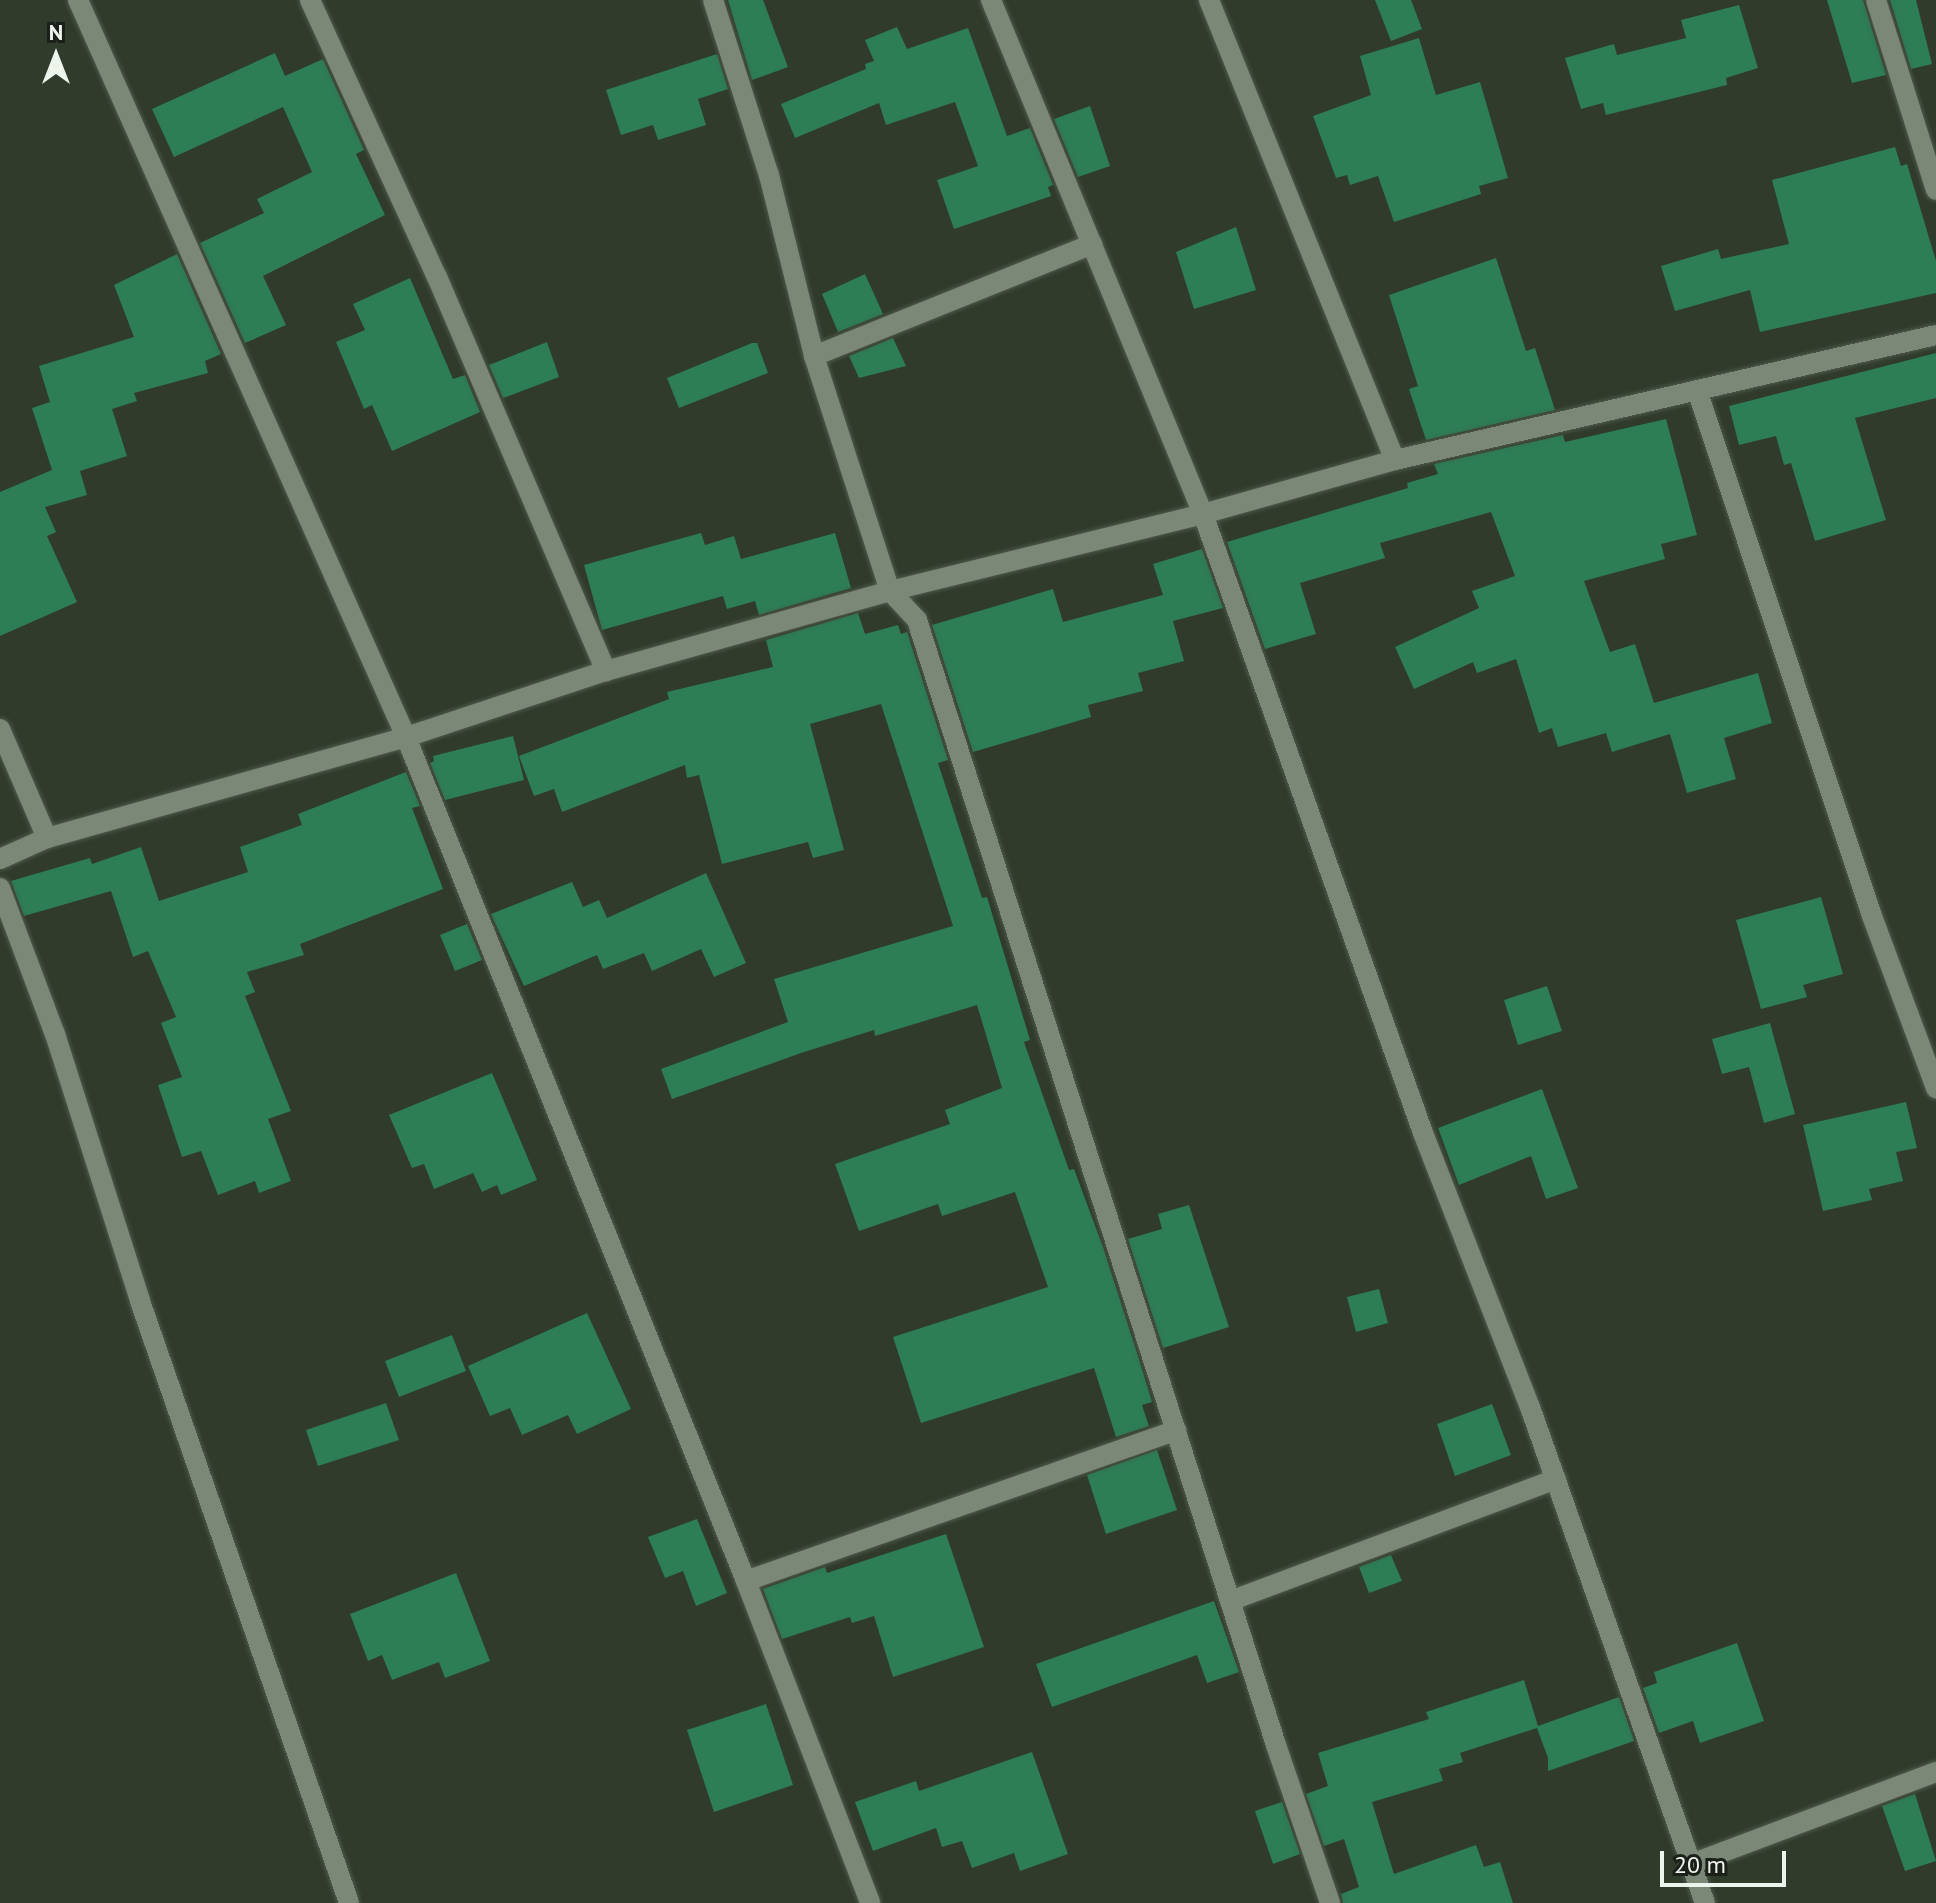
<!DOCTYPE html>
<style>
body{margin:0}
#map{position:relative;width:1936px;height:1903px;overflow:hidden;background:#303b2c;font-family:"PT Sans",sans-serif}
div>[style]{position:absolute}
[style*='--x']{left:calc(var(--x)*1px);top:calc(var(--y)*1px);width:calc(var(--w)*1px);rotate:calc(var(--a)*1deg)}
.building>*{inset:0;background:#2d7d55}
.roads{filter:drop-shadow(0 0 2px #4f594c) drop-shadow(0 0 2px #4f594c)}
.minor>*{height:20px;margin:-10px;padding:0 10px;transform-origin:10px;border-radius:10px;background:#7c8877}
span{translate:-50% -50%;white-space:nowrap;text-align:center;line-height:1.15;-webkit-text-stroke:7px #1b2019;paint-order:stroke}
.north{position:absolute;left:16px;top:16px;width:80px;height:80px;-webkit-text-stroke:6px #1b2019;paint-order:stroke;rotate:0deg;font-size:22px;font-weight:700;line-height:32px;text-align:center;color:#edf4eb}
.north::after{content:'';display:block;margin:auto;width:28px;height:36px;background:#edf4eb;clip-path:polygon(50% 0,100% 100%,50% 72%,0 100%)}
.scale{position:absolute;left:1660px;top:1851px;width:126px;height:36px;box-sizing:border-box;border:4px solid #edf4eb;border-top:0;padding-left:10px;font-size:24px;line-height:28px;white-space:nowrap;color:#edf4eb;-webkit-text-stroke:6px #1b2019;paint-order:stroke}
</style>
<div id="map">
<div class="building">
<i style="clip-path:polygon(728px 0,763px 0,788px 67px,752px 80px)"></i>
<i style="clip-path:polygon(1375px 0,1411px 0,1422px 29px,1391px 41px)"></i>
<i style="clip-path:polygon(1827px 0,1863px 0,1886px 75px,1852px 83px)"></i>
<i style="clip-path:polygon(1890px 0,1916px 0,1932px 64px,1911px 69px)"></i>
<i style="clip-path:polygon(1739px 5px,1758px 68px,1726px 78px,1727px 85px,1606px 115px,1603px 103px,1581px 109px,1565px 58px,1614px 44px,1617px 55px,1686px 38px,1681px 20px)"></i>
<i style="clip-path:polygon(897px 27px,907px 49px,968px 28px,1007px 136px,1030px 128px,1053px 185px,1048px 187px,1051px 196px,954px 229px,937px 180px,978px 166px,955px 102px,886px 125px,879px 103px,795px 138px,781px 104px,866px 69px,865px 64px,874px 61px,865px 40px)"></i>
<i style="clip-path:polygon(1419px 38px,1436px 95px,1480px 82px,1508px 178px,1479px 186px,1481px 194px,1394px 222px,1378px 176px,1350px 185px,1347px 175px,1336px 178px,1313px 116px,1371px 95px,1360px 56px)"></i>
<i style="clip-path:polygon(275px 53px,285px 76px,323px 59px,364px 150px,356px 154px,385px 215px,263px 276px,286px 325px,245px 343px,200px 243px,264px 213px,257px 199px,312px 172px,283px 107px,174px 157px,152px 109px)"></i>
<i style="clip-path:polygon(717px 54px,728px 89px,698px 99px,706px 125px,658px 140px,653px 125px,621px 135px,606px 90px)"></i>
<i style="clip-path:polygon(1090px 106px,1110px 166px,1078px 177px,1054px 119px)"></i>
<i style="clip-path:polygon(1895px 147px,1901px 166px,1907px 164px,1936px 261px,1936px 293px,1760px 332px,1750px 290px,1675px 311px,1661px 266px,1718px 249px,1721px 259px,1789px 244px,1772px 180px)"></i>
<i style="clip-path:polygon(1236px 227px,1256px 290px,1194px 309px,1176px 252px)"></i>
<i style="clip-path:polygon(177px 254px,221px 354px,205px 361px,208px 373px,134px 393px,137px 401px,112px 409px,127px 456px,80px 471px,87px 495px,45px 507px,56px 532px,47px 536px,77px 602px,0 636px,0 492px,52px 470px,32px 408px,50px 402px,39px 366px,134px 337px,114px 285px)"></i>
<i style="clip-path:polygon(1496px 258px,1526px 351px,1535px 348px,1555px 410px,1426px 440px,1409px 389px,1418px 386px,1389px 295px)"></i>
<i style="clip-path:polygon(865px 274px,883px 314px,838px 332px,822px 294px)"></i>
<i style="clip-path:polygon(410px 278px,453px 379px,465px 375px,480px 412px,392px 451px,372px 405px,364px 409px,336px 342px,365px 330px,353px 304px)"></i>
<i style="clip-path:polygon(893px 338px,906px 366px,859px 378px,849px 356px)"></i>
<i style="clip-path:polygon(547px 342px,559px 377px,503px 398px,489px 365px)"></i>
<i style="clip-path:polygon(752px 343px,757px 343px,768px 373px,679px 408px,667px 378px)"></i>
<i style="clip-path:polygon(1936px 353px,1936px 398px,1855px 418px,1886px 520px,1815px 541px,1791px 463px,1784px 465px,1776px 436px,1739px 445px,1729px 406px)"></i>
<i style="clip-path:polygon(1666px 419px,1697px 535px,1661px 544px,1665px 559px,1584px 581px,1610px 652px,1635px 644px,1654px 703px,1758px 673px,1772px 723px,1724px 738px,1736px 779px,1687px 793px,1670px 734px,1612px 752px,1606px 733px,1558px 747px,1552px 728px,1539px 733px,1516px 659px,1477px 673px,1473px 662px,1414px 689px,1395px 647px,1479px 608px,1472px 591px,1515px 576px,1491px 512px,1380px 543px,1385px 558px,1300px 583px,1316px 634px,1265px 649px,1227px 542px,1408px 488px,1407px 483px,1438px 474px,1434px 464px,1563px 435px,1565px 442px)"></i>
<i style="clip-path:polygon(701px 533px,705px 545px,734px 536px,741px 559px,835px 533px,851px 588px,759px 615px,755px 601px,727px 609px,723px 596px,602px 630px,584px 565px)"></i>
<i style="clip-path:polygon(1202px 549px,1223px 608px,1173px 621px,1184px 661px,1138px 673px,1143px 691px,1088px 705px,1091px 717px,973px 752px,932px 625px,1053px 589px,1063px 622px,1163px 595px,1153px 564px)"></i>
<i style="clip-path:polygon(858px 613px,865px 634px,898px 625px,901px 634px,907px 632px,948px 760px,938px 763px,982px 898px,987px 897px,1030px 1040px,1024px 1042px,1069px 1170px,1074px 1169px,1103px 1247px,1138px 1356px,1152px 1402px,1142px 1405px,1149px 1426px,1116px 1437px,1094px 1368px,921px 1423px,893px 1337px,1048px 1287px,1015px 1192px,942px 1216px,938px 1204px,859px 1231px,835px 1164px,950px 1124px,945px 1110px,1002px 1088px,977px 1005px,875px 1036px,874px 1030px,801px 1053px,672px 1099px,661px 1069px,788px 1022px,774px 979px,953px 926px,881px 704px,810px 724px,844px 850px,813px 858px,808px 842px,722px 864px,699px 775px,687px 778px,685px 765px,562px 812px,554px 789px,534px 796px,519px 756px,669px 699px,667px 692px,773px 667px,766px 640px)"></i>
<i style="clip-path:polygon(513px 736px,524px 780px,445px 800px,430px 763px,434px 761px,433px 756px)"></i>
<i style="clip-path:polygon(406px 772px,420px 806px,412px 808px,443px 889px,300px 944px,304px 955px,247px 972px,255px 992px,245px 996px,291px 1111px,268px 1119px,291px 1181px,259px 1193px,255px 1181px,218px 1195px,201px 1151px,182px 1157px,158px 1085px,182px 1077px,161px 1023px,176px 1017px,148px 951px,133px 957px,111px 891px,24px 916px,11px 881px,90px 858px,92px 864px,141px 847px,159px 901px,248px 872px,240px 847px,302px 825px,298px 814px)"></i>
<i style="clip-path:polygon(706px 873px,746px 963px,714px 977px,701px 949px,652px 971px,644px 953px,603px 969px,597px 955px,524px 986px,491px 914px,572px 882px,583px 907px,599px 900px,607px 918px)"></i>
<i style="clip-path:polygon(1821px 897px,1843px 974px,1803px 985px,1807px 997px,1761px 1009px,1736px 920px)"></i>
<i style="clip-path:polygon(467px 924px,482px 960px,455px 971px,440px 935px)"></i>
<i style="clip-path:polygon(1547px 986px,1562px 1031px,1518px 1045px,1504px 1000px)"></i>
<i style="clip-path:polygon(1770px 1023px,1795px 1114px,1764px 1123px,1749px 1067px,1722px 1074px,1712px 1039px)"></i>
<i style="clip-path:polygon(492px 1073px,537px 1180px,501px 1195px,497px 1185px,482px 1192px,473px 1173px,434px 1189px,424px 1164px,412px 1168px,389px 1115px)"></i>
<i style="clip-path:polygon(1542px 1089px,1578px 1188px,1546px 1199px,1531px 1156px,1459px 1185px,1438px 1128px)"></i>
<i style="clip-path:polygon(1906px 1102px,1917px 1148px,1896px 1152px,1903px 1181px,1869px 1189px,1872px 1200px,1823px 1211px,1803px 1125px)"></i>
<i style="clip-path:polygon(1189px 1205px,1229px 1327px,1163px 1348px,1128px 1239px,1162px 1229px,1158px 1214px)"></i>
<i style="clip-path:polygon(1379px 1289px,1388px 1323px,1356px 1332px,1347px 1297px)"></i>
<i style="clip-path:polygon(587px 1313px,631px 1409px,577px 1434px,568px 1415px,522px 1435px,510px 1408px,490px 1416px,468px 1366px)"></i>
<i style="clip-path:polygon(452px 1335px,466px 1371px,399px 1397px,385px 1361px)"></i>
<i style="clip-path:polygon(386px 1403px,399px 1440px,318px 1466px,306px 1430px)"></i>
<i style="clip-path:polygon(1492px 1404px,1511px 1455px,1455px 1476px,1437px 1424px)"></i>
<i style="clip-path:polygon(1157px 1450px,1177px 1510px,1106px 1534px,1087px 1475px)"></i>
<i style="clip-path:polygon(697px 1519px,727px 1593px,696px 1606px,683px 1571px,665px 1578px,648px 1537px)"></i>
<i style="clip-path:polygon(946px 1534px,984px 1647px,893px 1677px,874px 1616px,852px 1623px,850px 1617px,782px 1639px,763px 1589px,825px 1567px,827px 1573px)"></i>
<i style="clip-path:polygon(1391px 1555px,1402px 1581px,1369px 1593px,1359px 1567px)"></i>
<i style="clip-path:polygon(456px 1573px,490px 1661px,445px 1678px,439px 1662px,392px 1680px,382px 1655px,368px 1661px,350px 1614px)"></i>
<i style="clip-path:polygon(1214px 1601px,1239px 1672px,1207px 1683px,1197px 1655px,1052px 1707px,1036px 1664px)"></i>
<i style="clip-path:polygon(1737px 1643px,1764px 1721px,1700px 1743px,1693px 1721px,1659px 1733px,1643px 1688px,1657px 1683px,1654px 1672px)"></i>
<i style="clip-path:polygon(1524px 1680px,1538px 1726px,1619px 1697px,1634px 1741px,1548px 1771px,1548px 1758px,1537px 1728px,1460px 1753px,1463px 1762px,1439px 1769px,1443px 1781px,1372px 1802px,1394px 1874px,1476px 1845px,1484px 1867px,1500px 1862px,1513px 1903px,1343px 1903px,1341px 1894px,1359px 1887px,1344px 1839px,1324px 1846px,1306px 1794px,1328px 1786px,1318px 1753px,1429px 1719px,1426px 1712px)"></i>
<i style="clip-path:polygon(766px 1704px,793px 1785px,714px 1812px,687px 1730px)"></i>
<i style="clip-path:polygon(1032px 1752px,1068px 1854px,1020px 1871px,1014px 1853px,972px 1868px,962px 1841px,942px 1847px,936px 1828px,873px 1851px,855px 1802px,916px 1781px,919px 1791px)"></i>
<i style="clip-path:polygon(1915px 1794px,1936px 1861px,1905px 1871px,1882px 1806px)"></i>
<i style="clip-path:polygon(1282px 1802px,1300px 1854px,1273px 1864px,1255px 1811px)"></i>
</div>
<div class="roads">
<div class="minor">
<i style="--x:78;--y:0;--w:807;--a:66.01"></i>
<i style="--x:406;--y:737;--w:910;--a:68.06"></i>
<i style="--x:746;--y:1581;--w:345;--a:68.9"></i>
<i style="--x:310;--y:0;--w:305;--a:65.4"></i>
<i style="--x:437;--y:277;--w:429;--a:66.8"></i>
<i style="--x:713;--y:0;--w:184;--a:72.3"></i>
<i style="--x:769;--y:175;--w:187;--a:76"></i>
<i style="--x:814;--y:356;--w:247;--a:72.1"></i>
<i style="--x:890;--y:591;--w:40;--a:47"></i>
<i style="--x:917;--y:620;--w:1181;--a:72.3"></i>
<i style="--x:1276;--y:1745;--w:167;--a:71.1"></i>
<i style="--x:991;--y:0;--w:556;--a:67.59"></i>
<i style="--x:1203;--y:514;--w:657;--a:70.43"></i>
<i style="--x:1423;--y:1133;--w:294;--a:68.7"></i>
<i style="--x:1530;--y:1407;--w:526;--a:70.57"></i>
<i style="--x:1209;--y:0;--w:496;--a:68"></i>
<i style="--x:1876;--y:0;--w:199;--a:72.5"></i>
<i style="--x:814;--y:356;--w:300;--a:-21.9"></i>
<i style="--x:1697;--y:390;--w:554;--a:71.6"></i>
<i style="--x:1872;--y:916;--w:184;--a:69.6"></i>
<i style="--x:0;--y:729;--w:119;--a:66.7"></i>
<i style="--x:0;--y:859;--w:51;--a:-24.1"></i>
<i style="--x:47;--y:838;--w:373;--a:-15.7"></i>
<i style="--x:406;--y:737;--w:211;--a:-18.3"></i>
<i style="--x:606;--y:671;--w:295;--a:-15.7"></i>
<i style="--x:890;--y:591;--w:322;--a:-13.8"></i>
<i style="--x:1203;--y:514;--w:199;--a:-15.7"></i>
<i style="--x:1395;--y:460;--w:555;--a:-13.01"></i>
<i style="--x:0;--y:888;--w:156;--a:69.4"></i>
<i style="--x:55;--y:1034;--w:280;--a:72.3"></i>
<i style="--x:140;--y:1301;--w:637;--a:70.85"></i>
<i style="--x:746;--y:1581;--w:456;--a:-19.3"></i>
<i style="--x:1230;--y:1601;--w:348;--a:-20.5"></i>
<i style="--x:1691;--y:1864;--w:262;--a:-20.6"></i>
</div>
</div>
<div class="north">N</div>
<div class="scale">20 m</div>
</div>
